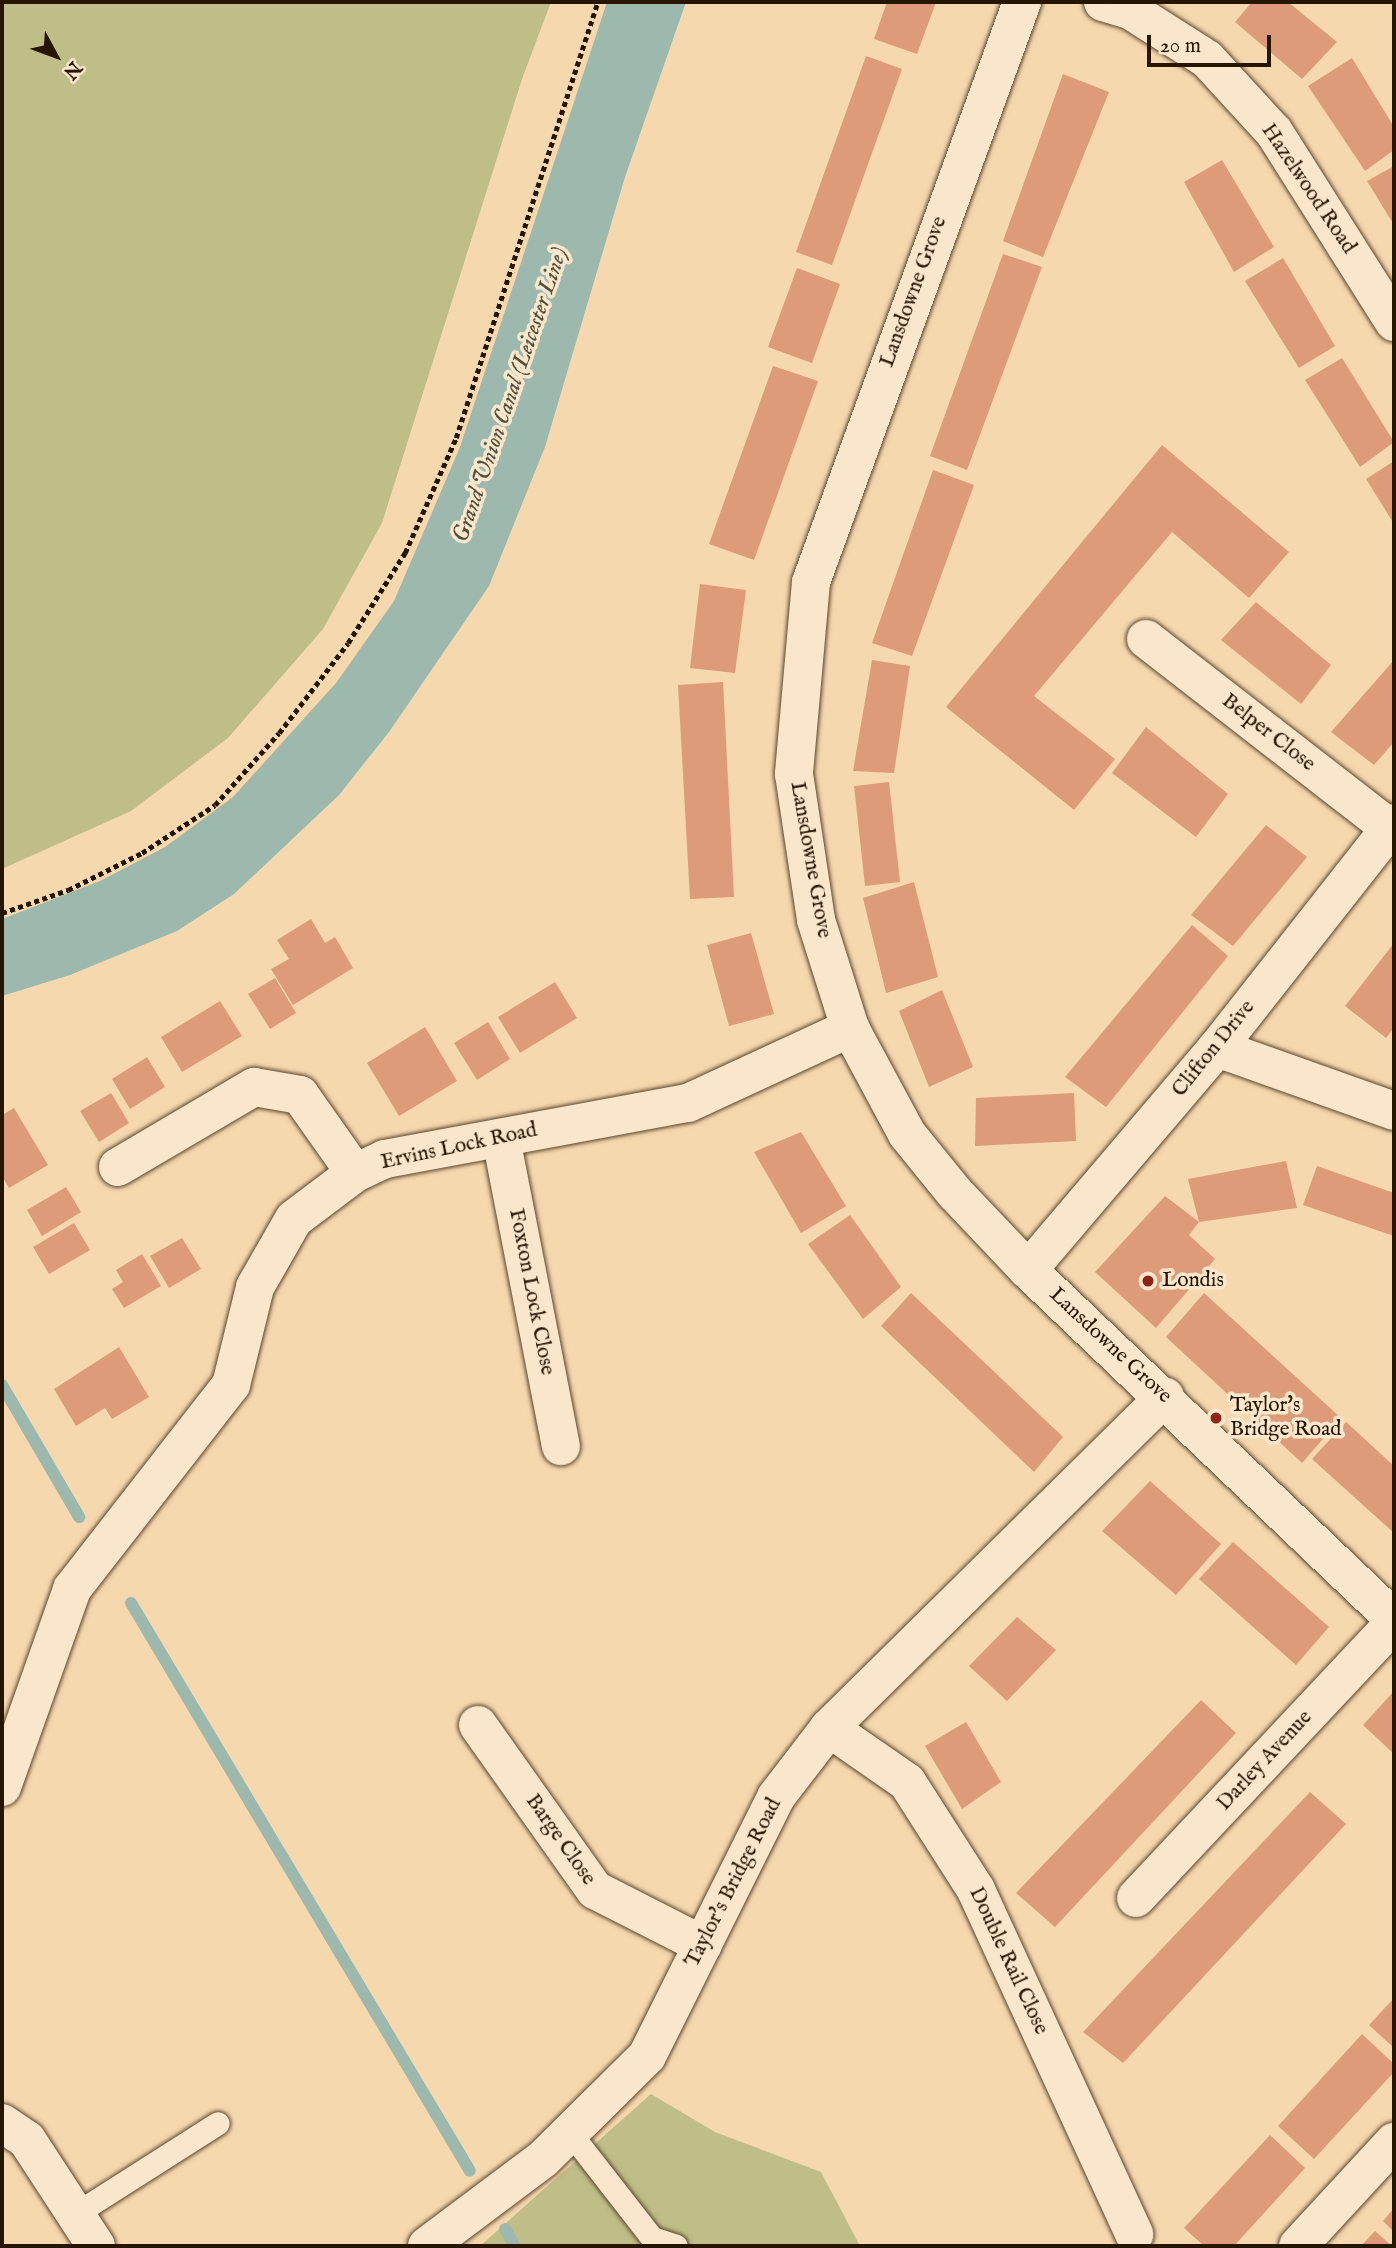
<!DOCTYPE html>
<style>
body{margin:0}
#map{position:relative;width:1396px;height:2248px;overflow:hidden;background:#f6d8af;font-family:"IM FELL English",serif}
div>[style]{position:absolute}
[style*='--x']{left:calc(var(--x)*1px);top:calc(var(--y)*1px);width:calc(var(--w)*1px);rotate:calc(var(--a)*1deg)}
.green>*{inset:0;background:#c0be88}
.water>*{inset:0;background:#9db9ad}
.stream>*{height:12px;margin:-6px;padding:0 6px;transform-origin:6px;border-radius:6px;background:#9db9ad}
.building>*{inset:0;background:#de9b7a}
.path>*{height:4.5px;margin-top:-2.25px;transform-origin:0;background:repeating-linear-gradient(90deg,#261500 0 5px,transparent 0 8.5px)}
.roads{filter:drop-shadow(0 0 2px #5a462c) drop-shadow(0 0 2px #5a462c)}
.lane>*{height:23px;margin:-11.5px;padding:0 11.5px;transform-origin:11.5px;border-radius:11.5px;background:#f9e6cb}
.street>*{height:38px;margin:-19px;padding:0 19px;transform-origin:19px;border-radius:19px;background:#f9e6cb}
.dots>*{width:19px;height:19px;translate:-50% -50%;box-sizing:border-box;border:4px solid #f9e6cb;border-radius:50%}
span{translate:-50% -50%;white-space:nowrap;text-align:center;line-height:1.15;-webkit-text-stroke:7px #f9e6cb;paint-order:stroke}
.street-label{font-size:21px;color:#261500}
.poi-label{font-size:21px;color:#261500}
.left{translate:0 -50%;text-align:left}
.water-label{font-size:23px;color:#504e3d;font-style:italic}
.frame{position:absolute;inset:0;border:4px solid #261500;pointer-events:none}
.north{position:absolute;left:21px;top:21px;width:70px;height:70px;-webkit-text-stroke:5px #f9e6cb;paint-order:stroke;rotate:131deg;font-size:19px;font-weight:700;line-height:28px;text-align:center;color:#261500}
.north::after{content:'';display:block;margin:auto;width:24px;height:32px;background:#261500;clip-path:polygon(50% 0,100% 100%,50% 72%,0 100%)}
.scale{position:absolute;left:1147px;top:35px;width:124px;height:32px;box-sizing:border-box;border:4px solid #261500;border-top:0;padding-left:9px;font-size:21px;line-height:24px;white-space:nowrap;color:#261500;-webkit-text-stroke:5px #f9e6cb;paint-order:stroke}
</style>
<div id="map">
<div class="green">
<i style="clip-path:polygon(2px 2px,551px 2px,522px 79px,382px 523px,323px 629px,228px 738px,131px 811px,2px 869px)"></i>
<i style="clip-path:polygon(651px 2094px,715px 2132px,821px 2172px,860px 2246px,480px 2246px)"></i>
</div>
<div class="water">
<i style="clip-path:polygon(607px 2px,686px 2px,625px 177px,545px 447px,489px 586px,389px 732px,339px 795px,234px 894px,177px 931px,70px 975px,2px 996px,2px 919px,100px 881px,165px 847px,233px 797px,336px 683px,394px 601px,460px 447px)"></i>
</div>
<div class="stream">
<i style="--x:2;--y:1385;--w:153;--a:59.7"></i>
<i style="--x:131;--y:1603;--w:661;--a:59.17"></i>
<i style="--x:505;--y:2229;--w:20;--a:60"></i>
</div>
<div class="building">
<i style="clip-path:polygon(887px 2px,936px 2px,917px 54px,874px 39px)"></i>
<i style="clip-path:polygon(1252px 2px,1288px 2px,1337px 42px,1302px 79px,1235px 22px)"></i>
<i style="clip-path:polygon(866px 56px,902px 69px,832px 265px,796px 252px)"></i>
<i style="clip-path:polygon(1352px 58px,1394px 127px,1394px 150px,1365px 171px,1308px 86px)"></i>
<i style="clip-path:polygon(1063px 74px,1109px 92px,1043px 257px,1003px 241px)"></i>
<i style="clip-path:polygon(1222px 160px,1274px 247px,1234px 272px,1184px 182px)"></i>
<i style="clip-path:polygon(1394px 166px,1394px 225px,1367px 181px)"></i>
<i style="clip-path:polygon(1003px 254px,1042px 267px,967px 470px,930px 456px)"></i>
<i style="clip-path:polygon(1283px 258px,1335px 346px,1299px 368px,1245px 281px)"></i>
<i style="clip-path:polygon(797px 268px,840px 284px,812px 363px,768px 347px)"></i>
<i style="clip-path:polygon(1342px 358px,1394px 442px,1360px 467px,1305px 380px)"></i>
<i style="clip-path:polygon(773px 366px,818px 381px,754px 560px,709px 544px)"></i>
<i style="clip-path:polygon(1162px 445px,1289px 552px,1249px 598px,1172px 532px,1034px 696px,1115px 759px,1074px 810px,946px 707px)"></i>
<i style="clip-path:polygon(1394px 461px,1394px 524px,1366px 479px)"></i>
<i style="clip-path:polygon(933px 470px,974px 485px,912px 656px,872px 643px)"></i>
<i style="clip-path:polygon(700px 584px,746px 590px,735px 673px,690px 668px)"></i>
<i style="clip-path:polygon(1256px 602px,1331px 665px,1301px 704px,1221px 640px)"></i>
<i style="clip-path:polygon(872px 660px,910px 666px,894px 773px,853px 771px)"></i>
<i style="clip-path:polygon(1394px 660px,1394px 742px,1374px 765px,1331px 732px)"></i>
<i style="clip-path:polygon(723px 682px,734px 897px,690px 899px,678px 685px)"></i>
<i style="clip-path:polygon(1146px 727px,1228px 794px,1196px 837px,1112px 773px)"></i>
<i style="clip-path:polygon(889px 782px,900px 882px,865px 886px,854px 786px)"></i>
<i style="clip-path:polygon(1266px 825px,1307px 857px,1233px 946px,1191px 915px)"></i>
<i style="clip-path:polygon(914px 882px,938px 977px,886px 993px,863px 898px)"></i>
<i style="clip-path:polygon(311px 919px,325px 943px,335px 937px,353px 968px,293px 1005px,271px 969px,289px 959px,277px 940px)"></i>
<i style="clip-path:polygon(1192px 925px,1228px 956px,1106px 1107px,1065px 1077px)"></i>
<i style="clip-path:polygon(751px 933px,774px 1014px,729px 1026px,707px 945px)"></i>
<i style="clip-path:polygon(1394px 943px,1394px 1028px,1386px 1038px,1345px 1006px)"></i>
<i style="clip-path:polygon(275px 978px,296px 1013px,270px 1029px,248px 994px)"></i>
<i style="clip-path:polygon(555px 982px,577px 1018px,520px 1053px,498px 1017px)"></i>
<i style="clip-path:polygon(942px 990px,973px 1067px,929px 1087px,899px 1011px)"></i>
<i style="clip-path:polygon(220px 1001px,242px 1036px,182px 1072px,161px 1037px)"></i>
<i style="clip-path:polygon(488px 1022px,510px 1059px,477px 1080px,454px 1043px)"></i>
<i style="clip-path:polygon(425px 1027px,457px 1081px,399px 1116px,367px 1063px)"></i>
<i style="clip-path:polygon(147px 1057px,165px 1087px,130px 1109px,112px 1079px)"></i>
<i style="clip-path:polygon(111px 1093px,129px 1123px,99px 1142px,80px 1111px)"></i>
<i style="clip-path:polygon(1074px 1093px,1076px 1141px,975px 1146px,976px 1098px)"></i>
<i style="clip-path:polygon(14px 1108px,48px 1165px,9px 1188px,2px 1176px,2px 1115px)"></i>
<i style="clip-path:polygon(801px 1132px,846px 1206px,801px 1233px,754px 1152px)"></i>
<i style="clip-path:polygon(1286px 1161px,1297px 1208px,1199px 1222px,1189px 1235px,1215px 1259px,1156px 1328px,1095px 1272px,1165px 1196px,1199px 1222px,1188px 1179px)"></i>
<i style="clip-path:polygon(1317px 1166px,1394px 1193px,1394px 1236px,1303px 1205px)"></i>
<i style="clip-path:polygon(66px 1187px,81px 1212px,42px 1236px,27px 1210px)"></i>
<i style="clip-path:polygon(850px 1215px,901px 1287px,863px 1319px,808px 1244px)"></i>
<i style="clip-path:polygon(74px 1223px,90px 1250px,49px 1274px,33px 1247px)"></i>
<i style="clip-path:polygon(182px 1238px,201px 1269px,169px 1288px,150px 1256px)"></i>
<i style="clip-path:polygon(142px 1254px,161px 1286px,124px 1308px,112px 1289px,123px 1282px,116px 1270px)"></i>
<i style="clip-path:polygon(911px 1293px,1063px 1437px,1034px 1472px,881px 1326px)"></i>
<i style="clip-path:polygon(1204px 1293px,1341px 1418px,1302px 1463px,1166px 1337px)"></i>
<i style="clip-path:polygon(119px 1347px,149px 1397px,112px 1419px,105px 1408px,76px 1426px,54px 1389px)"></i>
<i style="clip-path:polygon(1346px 1422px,1394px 1466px,1394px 1533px,1312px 1459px)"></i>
<i style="clip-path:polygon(1150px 1481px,1221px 1544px,1176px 1595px,1102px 1531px)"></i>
<i style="clip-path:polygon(1233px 1542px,1329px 1627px,1296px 1665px,1199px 1579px)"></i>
<i style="clip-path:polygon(1017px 1617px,1056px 1650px,1007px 1701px,969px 1666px)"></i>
<i style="clip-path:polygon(1394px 1691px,1394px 1754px,1363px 1725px)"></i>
<i style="clip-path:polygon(1201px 1700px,1236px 1733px,1055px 1927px,1016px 1893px)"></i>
<i style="clip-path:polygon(966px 1722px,1001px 1782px,962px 1809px,925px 1746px)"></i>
<i style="clip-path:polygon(1310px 1792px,1346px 1824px,1123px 2063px,1083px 2032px)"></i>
<i style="clip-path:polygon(1394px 1998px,1394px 2048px,1369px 2025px)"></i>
<i style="clip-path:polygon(1362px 2034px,1394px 2064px,1394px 2072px,1314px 2159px,1278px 2126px)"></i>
<i style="clip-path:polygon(1270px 2135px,1305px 2168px,1234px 2246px,1204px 2246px,1184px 2228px)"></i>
<i style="clip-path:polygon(1394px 2208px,1394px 2232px,1383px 2221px)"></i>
<i style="clip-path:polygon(1375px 2231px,1392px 2246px,1361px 2246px)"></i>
</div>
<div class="path">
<i style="--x:2;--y:913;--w:70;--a:-19.2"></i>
<i style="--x:68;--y:890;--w:83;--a:-26.6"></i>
<i style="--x:142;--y:853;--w:87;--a:-33.3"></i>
<i style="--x:215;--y:805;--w:96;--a:-48.4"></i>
<i style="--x:279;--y:733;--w:113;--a:-52.5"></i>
<i style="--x:348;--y:643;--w:107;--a:-57.7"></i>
<i style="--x:405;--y:553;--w:126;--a:-66.1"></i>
<i style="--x:456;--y:438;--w:459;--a:-72"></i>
</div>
<div class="roads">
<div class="lane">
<i style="--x:571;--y:2134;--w:132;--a:52.1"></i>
<i style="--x:652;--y:2238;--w:25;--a:18"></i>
<i style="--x:75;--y:2214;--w:169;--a:-32.5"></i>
</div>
<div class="street">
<i style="--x:1022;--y:2;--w:617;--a:109.99"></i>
<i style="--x:811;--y:582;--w:193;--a:95.1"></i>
<i style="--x:794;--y:774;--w:148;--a:81.4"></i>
<i style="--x:816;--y:920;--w:113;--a:72.5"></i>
<i style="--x:850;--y:1028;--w:120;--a:61.7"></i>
<i style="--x:907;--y:1134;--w:76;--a:50.9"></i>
<i style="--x:955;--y:1193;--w:106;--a:46.5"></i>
<i style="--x:1028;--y:1270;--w:506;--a:43.64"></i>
<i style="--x:1103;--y:2;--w:28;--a:17"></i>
<i style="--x:1130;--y:10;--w:91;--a:32.5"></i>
<i style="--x:1207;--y:59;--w:99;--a:47.5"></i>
<i style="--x:1274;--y:132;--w:225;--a:57.7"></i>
<i style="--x:1146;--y:639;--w:309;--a:37.8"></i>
<i style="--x:1217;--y:1048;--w:188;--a:19.6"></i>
<i style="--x:501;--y:1138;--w:314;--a:79"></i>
<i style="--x:118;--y:1167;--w:158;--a:-30.5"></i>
<i style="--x:254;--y:1087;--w:47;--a:9.9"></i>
<i style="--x:300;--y:1095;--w:95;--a:54.8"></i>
<i style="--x:1028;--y:1270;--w:292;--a:-49.6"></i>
<i style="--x:1217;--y:1048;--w:286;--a:-51.8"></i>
<i style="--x:478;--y:1725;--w:202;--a:54.7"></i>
<i style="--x:595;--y:1890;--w:121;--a:27"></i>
<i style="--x:829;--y:1728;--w:95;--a:34.7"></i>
<i style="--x:907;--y:1782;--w:128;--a:57.4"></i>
<i style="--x:976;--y:1890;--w:379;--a:65.3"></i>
<i style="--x:2;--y:1787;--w:210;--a:-70.5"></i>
<i style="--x:72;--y:1589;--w:259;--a:-52.1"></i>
<i style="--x:231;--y:1385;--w:101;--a:-76.2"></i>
<i style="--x:255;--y:1287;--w:78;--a:-60.2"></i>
<i style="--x:294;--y:1219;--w:76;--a:-37"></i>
<i style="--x:355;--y:1173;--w:33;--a:-25"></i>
<i style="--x:385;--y:1159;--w:308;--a:-10.5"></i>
<i style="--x:688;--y:1103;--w:179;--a:-24.8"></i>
<i style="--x:1136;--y:1898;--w:377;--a:-46.8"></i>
<i style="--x:2;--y:2123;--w:30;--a:34"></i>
<i style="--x:27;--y:2140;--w:126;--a:56.9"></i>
<i style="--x:427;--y:2246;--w:145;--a:-36.9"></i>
<i style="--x:543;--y:2159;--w:146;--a:-44.7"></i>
<i style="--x:647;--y:2056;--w:289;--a:-63.5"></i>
<i style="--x:776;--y:1797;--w:87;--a:-52.5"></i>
<i style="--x:829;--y:1728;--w:472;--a:-44.6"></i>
<i style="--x:1298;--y:2246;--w:142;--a:-47.3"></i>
</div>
</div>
<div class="dots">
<i style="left:1148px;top:1281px;background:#8f2418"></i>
<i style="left:1216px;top:1418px;background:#8f2418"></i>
</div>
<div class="street-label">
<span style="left:1308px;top:189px;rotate:56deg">Hazelwood Road</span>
<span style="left:914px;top:292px;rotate:-70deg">Lansdowne Grove</span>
<span style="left:1268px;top:733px;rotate:38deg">Belper Close</span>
<span style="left:810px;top:860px;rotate:80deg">Lansdowne Grove</span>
<span style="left:1214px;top:1049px;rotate:-51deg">Clifton Drive</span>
<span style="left:459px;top:1147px;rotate:-12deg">Ervins Lock Road</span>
<span style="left:531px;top:1292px;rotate:79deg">Foxton Lock Close</span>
<span style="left:1110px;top:1346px;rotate:43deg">Lansdowne Grove</span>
<span style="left:1265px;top:1761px;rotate:-47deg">Darley Avenue</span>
<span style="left:560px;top:1840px;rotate:55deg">Barge Close</span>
<span style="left:734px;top:1883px;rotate:-63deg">Taylor's Bridge Road</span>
<span style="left:1008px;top:1961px;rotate:65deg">Double Rail Close</span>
</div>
<div class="poi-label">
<span class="left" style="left:1162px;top:1281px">Londis</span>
<span class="left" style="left:1230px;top:1418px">Taylor's<br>Bridge Road</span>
</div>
<div class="water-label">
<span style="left:511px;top:395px;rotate:-71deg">Grand Union Canal (Leicester Line)</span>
</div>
<div class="frame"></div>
<div class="north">N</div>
<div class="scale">20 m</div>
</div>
